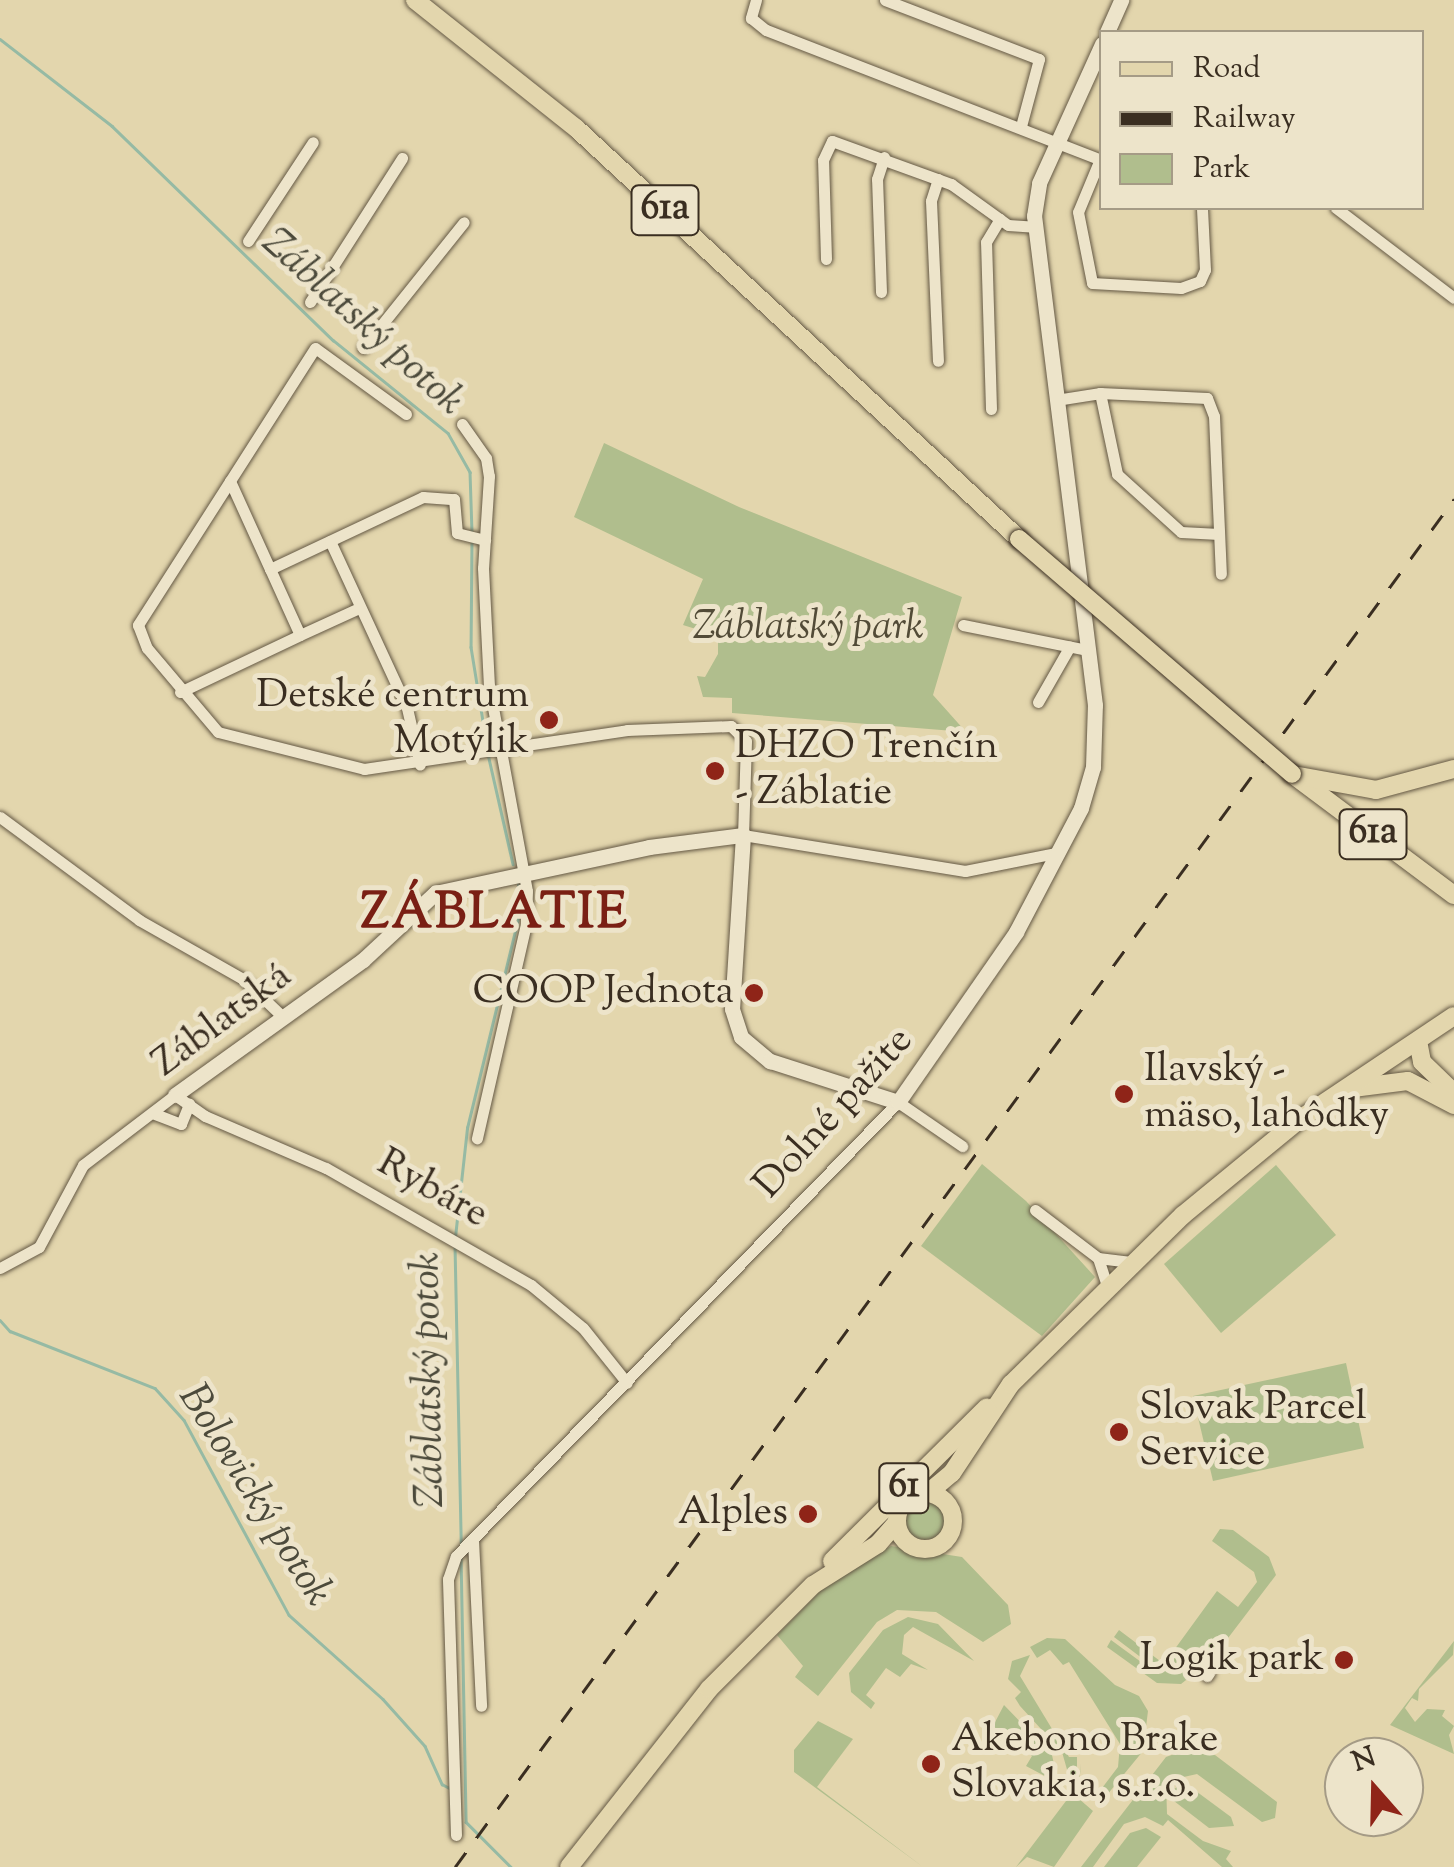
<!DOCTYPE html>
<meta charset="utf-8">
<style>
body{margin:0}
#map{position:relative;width:1454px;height:1867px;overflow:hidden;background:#e3d6ad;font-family:"Sorts Mill Goudy",serif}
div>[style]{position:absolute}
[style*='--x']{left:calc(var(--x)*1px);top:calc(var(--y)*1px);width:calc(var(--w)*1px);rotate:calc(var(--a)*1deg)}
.green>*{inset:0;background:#b0be8d}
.round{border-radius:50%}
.stream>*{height:2.5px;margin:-1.25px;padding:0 1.25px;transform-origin:1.25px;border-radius:1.25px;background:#96baa4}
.roads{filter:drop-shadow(0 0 2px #645844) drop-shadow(0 0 2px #645844)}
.street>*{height:11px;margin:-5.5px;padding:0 5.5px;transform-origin:5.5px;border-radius:5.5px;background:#ede4ca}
.secondary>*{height:15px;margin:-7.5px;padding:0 7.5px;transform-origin:7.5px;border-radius:7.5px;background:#ede4ca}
.primary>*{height:18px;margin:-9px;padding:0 9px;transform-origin:9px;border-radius:9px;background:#e3d6ad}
.primary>.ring{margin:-9px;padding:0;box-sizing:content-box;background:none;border:18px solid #e3d6ad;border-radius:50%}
.rail>*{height:2.5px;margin-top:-1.25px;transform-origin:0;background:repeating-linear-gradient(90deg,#3a2e21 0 18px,transparent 0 36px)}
.bridges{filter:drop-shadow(0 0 2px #3a2e21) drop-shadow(0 0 2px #3a2e21)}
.primary-bridge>*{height:18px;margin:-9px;padding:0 9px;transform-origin:9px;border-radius:9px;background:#e3d6ad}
.dots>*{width:28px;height:28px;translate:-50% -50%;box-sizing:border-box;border:5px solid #ede4ca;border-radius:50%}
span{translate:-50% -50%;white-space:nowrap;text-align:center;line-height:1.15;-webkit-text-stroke:10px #ede4ca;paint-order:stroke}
.shield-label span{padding:2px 8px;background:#ede4ca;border:2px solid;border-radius:8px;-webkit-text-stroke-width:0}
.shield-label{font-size:38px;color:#3a2e21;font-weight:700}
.park-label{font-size:40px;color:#524b37;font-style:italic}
.poi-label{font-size:40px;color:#3a2e21}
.right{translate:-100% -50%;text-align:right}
.left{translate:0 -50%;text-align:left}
.street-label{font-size:40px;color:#3a2e21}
.water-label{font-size:42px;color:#4c4a3b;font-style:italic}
.district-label{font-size:50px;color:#7a1f14;font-weight:700;letter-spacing:2.5px}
.legend{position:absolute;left:1099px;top:30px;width:325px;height:180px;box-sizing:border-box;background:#ede4ca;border:2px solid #a59b86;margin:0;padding:12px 18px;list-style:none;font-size:30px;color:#3a2e21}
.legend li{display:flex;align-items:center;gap:20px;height:50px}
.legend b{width:50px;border:2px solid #a59b86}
.north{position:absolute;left:1324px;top:1737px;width:100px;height:100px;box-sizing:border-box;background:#ede4ca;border:2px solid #a59b86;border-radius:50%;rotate:340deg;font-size:28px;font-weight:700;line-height:40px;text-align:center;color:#3a2e21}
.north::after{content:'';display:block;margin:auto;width:35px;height:45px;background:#8f2418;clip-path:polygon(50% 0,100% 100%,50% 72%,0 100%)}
</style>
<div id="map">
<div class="green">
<i style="clip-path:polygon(604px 443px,739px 507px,962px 597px,933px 695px,966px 732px,732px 713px,732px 698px,703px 697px,697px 676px,705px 677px,718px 654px,718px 636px,683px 625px,703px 579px,574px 517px)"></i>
<i style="clip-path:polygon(982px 1164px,1026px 1201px,1095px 1277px,1042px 1336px,921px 1246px)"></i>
<i style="clip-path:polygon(1276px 1165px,1336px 1235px,1221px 1333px,1164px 1264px)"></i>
<i style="clip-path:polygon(1346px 1363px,1364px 1448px,1213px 1481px,1193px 1396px)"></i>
<i class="round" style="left:906px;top:1502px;width:38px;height:38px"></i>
<i style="clip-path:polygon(1220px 1529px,1233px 1530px,1269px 1557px,1276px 1575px,1206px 1667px,1151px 1665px,1114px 1637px,1119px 1630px,1160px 1661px,1172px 1661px,1169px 1657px,1217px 1591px,1238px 1607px,1257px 1582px,1254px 1572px,1212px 1541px)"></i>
<i style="clip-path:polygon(891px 1546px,962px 1557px,1008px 1605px,1011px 1624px,983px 1642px,936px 1612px,897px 1610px,877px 1622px,818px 1696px,795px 1677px,803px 1666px,777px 1635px,831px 1580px)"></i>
<i style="clip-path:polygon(908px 1617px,938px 1624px,974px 1661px,913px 1627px,904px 1635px,902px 1654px,928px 1670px,911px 1664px,900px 1677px,886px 1668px,866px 1695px,875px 1703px,871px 1709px,851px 1692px,849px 1673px,883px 1630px)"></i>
<i style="clip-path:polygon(1047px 1638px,1065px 1639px,1115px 1685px,1139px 1696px,1148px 1711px,1143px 1751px,1102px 1801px,1091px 1792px,1099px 1792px,1118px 1767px,1120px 1744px,1069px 1662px,1063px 1665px,1050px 1650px,1037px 1658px,1030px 1647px)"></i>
<i style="clip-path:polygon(1111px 1640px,1152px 1670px,1200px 1669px,1181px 1684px,1157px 1683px,1107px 1647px)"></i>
<i style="clip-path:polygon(1454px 1641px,1453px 1655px,1419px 1689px,1418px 1701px,1412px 1698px,1405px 1708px,1415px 1722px,1427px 1709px,1445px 1710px,1442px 1716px,1454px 1726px,1449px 1735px,1454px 1754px,1390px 1725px)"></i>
<i style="clip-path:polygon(1030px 1655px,1020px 1676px,1069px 1757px,1077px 1757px,1077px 1797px,1081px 1763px,1078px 1798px,1093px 1811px,1054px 1867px,1027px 1857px,1016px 1867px,1066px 1801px,1070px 1780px,1062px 1752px,1020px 1706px,1015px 1698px,1021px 1692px,1008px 1679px,1012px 1661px)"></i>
<i style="clip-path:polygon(1004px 1705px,1052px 1755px,1058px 1783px,1026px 1766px,1032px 1756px,993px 1726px)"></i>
<i style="clip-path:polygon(818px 1721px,853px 1739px,817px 1787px,923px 1867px,794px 1772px,794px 1750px)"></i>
<i style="clip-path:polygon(1188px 1749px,1215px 1755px,1277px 1802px,1275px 1818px,1262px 1822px,1197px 1774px,1166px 1781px,1167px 1814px,1203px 1841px,1231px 1851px,1226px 1859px,1233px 1867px,1222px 1867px,1168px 1820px,1163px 1826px,1145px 1817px,1124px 1824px,1093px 1867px,1081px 1867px,1166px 1757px)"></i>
<i style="clip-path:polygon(1185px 1783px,1231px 1817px,1234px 1826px,1209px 1828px,1174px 1801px,1172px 1790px)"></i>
<i style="clip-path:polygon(1146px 1828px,1161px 1837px,1137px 1867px,1104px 1867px,1130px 1833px)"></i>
</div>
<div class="stream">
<i style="--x:0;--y:39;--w:142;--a:37.8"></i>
<i style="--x:112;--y:126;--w:308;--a:44.1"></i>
<i style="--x:333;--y:340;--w:148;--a:39"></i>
<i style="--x:448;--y:433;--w:45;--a:60.6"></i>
<i style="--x:470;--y:472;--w:60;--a:88.1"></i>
<i style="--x:472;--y:540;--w:107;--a:90.5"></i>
<i style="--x:471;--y:647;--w:100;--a:80.8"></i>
<i style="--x:488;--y:754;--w:113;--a:77.2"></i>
<i style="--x:455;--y:1237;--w:110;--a:-83.7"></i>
<i style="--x:467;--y:1128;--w:215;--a:-76.3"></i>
<i style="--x:518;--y:919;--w:37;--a:-90"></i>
<i style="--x:455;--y:1245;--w:297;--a:88.8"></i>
<i style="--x:0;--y:1320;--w:15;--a:48"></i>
<i style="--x:10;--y:1331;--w:156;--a:21.5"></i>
<i style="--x:155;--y:1388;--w:43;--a:47.8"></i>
<i style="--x:184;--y:1420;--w:221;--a:61.7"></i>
<i style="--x:289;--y:1615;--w:126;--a:41.8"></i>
<i style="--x:383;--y:1699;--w:63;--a:48.2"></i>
<i style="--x:425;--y:1746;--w:42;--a:65.9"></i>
<i style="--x:442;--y:1784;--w:10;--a:29"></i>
<i style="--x:461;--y:1555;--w:267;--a:88.9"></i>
<i style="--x:466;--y:1822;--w:64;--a:45"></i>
</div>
<div class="roads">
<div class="street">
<i style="--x:756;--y:0;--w:19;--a:106"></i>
<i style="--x:751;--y:18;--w:19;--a:39"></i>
<i style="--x:766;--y:30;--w:360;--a:21.2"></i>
<i style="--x:885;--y:0;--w:165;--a:21"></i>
<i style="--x:1039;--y:59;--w:69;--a:105"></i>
<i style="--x:1100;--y:159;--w:57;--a:112.5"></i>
<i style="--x:1078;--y:212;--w:72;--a:78.8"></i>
<i style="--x:1092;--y:283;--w:89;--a:3.2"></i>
<i style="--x:1181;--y:288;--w:20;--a:-20"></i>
<i style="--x:1200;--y:281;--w:12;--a:-66"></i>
<i style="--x:1205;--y:270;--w:62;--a:-92.8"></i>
<i style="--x:938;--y:179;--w:23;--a:108"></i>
<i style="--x:931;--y:201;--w:160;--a:87.5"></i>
<i style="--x:1336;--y:208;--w:148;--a:37.3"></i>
<i style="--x:248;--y:241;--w:118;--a:-56.7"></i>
<i style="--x:826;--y:259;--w:99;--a:-91.7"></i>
<i style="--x:823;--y:160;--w:21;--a:-65"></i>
<i style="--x:832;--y:141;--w:127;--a:19.9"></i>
<i style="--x:951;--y:184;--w:70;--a:35.7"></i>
<i style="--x:1008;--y:225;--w:26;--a:4"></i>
<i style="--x:881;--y:292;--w:113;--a:-92"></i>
<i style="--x:877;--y:179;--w:23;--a:-72"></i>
<i style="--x:310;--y:302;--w:171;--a:-57.4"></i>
<i style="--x:363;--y:348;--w:161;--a:-51.3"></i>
<i style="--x:1100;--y:393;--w:83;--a:78.1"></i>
<i style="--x:1117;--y:474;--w:86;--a:42.2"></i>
<i style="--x:1181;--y:532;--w:38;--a:3"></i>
<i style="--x:1056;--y:400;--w:45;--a:-9"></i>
<i style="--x:1100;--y:393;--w:107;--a:2.7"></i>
<i style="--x:1207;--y:398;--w:19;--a:69"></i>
<i style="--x:1214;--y:416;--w:158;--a:87.5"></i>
<i style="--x:991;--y:409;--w:167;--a:-91.7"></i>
<i style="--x:986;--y:242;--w:27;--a:-59"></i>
<i style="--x:406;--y:414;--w:112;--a:-144"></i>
<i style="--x:315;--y:348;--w:158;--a:122.6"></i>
<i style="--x:230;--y:481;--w:97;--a:65.6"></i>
<i style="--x:270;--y:569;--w:169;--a:-25.2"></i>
<i style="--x:423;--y:497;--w:31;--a:4"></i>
<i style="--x:454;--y:499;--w:34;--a:85"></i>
<i style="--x:457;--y:533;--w:29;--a:14"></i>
<i style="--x:462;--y:424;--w:42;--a:54.8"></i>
<i style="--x:486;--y:458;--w:18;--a:81"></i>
<i style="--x:489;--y:476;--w:92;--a:93.7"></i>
<i style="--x:483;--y:568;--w:118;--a:87.1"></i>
<i style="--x:489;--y:686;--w:208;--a:79.5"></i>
<i style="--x:527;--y:891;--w:33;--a:92"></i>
<i style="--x:526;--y:924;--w:220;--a:102.9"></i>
<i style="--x:230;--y:481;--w:171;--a:122.6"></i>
<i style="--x:138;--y:625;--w:25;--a:69"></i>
<i style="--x:147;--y:648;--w:110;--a:49.8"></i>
<i style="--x:218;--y:732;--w:151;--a:14.2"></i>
<i style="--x:364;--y:769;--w:266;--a:-8.4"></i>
<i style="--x:627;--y:730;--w:104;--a:-2.2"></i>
<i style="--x:731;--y:726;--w:21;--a:45"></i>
<i style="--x:746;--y:741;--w:94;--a:91.8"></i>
<i style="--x:743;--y:835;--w:225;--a:9.2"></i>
<i style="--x:965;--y:871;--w:93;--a:-11.2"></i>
<i style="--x:330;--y:541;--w:184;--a:65.2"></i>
<i style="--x:407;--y:708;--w:58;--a:77.2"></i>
<i style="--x:270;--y:569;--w:72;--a:65.6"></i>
<i style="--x:300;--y:635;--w:65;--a:-24.6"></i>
<i style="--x:963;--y:625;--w:126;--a:11.4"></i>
<i style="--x:180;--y:692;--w:133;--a:-25.4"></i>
<i style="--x:1038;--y:702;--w:64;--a:-60.3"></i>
<i style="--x:0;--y:817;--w:173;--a:36.5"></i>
<i style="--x:139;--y:920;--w:120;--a:29.6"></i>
<i style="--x:243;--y:979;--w:54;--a:43.5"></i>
<i style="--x:155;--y:1114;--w:28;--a:21"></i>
<i style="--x:181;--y:1124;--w:22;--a:-68"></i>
<i style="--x:1035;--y:1210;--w:79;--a:37.3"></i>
<i style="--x:1098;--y:1258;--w:33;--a:7"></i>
<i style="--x:1098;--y:1258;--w:28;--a:72"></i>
<i style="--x:0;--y:1268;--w:44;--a:-28.3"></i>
<i style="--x:39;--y:1247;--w:93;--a:-61.8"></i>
<i style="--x:83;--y:1165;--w:116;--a:-37.3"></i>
<i style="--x:175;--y:1095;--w:37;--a:35"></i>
<i style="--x:205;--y:1116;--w:132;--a:23.3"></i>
<i style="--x:326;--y:1168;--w:236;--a:29.7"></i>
<i style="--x:531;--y:1285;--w:67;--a:39.6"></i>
<i style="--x:583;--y:1328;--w:70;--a:51.3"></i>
<i style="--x:473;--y:1540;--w:166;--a:87.2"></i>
<i style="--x:1207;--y:1676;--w:4;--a:-56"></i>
<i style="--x:456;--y:1835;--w:256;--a:-91.8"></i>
<i style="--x:448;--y:1579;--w:24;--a:-71"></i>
<i style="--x:456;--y:1556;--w:634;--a:-45.77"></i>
<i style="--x:898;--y:1102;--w:78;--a:34.5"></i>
</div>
<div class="secondary">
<i style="--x:1107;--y:32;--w:35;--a:-66"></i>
<i style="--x:175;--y:1095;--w:231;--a:-35.7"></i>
<i style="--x:363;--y:960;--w:98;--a:-42.9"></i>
<i style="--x:435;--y:893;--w:219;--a:-12.1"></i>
<i style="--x:649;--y:847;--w:95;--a:-7.3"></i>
<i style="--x:743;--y:835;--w:174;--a:93.6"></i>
<i style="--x:732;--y:1009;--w:29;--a:72"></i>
<i style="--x:741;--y:1037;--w:38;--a:40"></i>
<i style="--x:770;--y:1061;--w:134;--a:17.8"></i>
<i style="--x:898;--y:1102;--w:207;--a:-55.2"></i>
<i style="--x:1016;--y:932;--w:140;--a:-62.3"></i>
<i style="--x:1081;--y:808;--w:43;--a:-73.7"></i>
<i style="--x:1093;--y:767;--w:62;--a:-88.2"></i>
<i style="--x:1095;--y:705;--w:493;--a:-97.1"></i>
<i style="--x:1034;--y:216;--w:33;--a:-81"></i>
<i style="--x:1039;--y:183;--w:153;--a:-65.6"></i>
</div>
<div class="primary">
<i style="--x:415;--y:0;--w:206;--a:38.5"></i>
<i style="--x:576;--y:128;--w:604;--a:42.85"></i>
<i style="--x:1292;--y:774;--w:202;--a:36.8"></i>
<i style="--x:1299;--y:776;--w:78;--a:10.3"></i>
<i style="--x:1376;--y:790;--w:81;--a:-15.1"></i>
<i style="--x:1418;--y:1041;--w:21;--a:79"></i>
<i style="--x:1422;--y:1062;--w:45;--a:44.1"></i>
<i style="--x:1353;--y:1088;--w:55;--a:-7.3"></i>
<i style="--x:1408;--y:1081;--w:52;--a:27.6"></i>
<i style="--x:928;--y:1493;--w:31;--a:-40"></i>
<i style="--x:952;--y:1473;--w:107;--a:-56.5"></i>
<i style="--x:1011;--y:1384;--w:241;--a:-44.5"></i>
<i style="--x:1183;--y:1215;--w:151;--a:-39.4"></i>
<i style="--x:1300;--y:1119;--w:185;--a:-33.8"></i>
<i class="ring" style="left:897px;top:1493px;width:38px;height:38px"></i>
<i style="--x:832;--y:1561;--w:218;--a:-44.8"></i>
<i style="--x:569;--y:1867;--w:226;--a:-51.8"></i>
<i style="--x:709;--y:1689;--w:147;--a:-45"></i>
<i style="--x:813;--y:1585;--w:77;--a:-32.2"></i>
<i style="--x:878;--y:1544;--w:29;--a:-49"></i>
</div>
</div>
<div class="rail">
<i style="--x:455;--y:1867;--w:1694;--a:-53.86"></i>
</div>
<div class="bridges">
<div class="primary-bridge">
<i style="--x:1019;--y:539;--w:360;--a:40.7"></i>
</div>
</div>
<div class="dots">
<i style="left:549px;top:720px;background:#8f2418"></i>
<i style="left:715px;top:771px;background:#8f2418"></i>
<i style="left:754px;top:993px;background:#8f2418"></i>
<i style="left:1124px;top:1094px;background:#8f2418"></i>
<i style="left:1119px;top:1432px;background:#8f2418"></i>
<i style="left:808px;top:1514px;background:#8f2418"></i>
<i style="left:1344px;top:1660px;background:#8f2418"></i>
<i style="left:931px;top:1764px;background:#8f2418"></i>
</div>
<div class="shield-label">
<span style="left:665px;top:210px">61a</span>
<span style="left:1373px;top:834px">61a</span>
<span style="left:904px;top:1488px">61</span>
</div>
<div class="park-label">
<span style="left:808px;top:629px">Záblatský park</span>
</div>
<div class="poi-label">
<span class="right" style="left:529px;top:720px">Detské centrum<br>Motýlik</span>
<span class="left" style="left:735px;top:771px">DHZO Trenčín<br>- Záblatie</span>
<span class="right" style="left:734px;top:993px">COOP Jednota</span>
<span class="left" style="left:1144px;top:1094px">Ilavský -<br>mäso, lahôdky</span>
<span class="left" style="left:1139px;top:1432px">Slovak Parcel<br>Service</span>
<span class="right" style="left:788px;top:1514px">Alples</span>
<span class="right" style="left:1324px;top:1660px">Logik park</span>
<span class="left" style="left:951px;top:1764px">Akebono Brake<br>Slovakia, s.r.o.</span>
</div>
<div class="street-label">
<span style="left:223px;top:1021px;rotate:-37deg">Záblatská</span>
<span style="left:835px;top:1114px;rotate:-48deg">Dolné pažite</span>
<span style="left:432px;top:1190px;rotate:29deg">Rybáre</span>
</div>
<div class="water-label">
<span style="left:362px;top:323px;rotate:42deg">Záblatský potok</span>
<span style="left:430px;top:1380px;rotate:-91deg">Záblatský potok</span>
<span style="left:254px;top:1496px;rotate:58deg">Bolovický potok</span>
</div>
<div class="district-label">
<span style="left:495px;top:916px">ZÁBLATIE</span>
</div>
<ul class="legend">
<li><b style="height:12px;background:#e3d6ad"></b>Road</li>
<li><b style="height:12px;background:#3a2e21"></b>Railway</li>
<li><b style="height:28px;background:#b0be8d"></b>Park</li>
</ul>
<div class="north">N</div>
</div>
